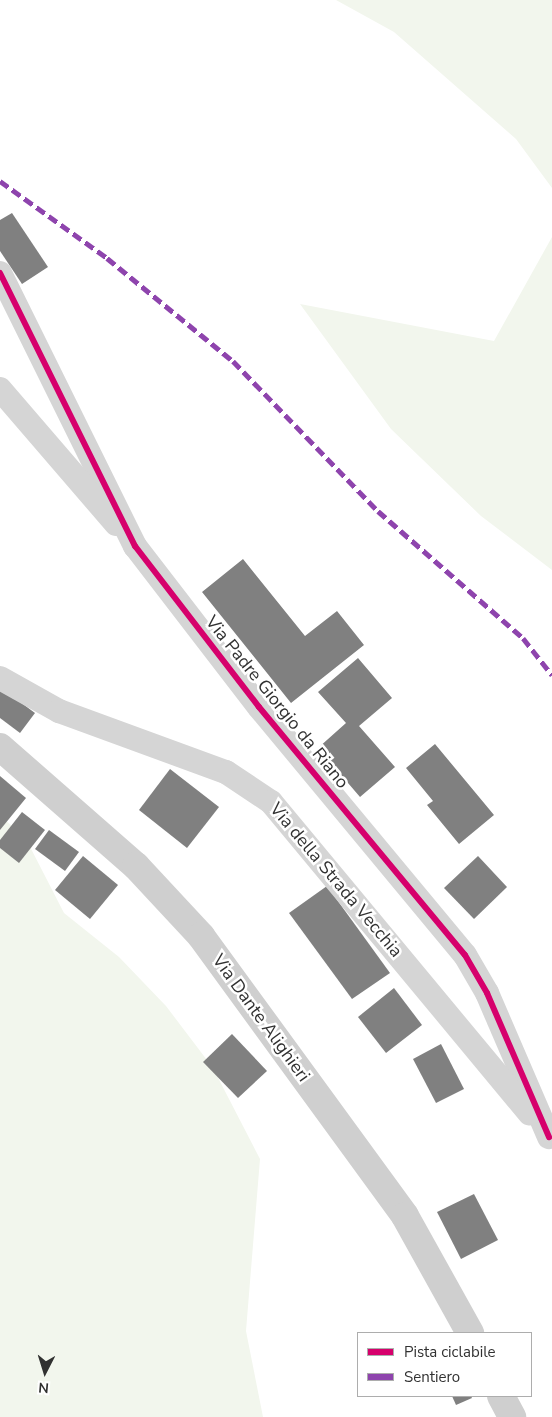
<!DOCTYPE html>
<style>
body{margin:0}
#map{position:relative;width:552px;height:1417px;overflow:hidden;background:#fff;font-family:"Nunito Sans",sans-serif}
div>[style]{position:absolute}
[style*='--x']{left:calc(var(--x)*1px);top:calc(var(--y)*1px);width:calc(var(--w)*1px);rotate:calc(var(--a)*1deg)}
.green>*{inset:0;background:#f2f6ed}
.building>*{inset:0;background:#808080}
.minor>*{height:24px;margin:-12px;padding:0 12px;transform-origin:12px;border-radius:12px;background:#d5d5d5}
.secondary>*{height:28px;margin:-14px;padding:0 14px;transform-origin:14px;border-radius:14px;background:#cfcfcf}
.quiet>*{height:5px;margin-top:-2.5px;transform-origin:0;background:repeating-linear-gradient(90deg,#8e44ad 0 10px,transparent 0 15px)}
.cycleway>*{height:6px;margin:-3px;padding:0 3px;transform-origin:3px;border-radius:3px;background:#d6006c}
span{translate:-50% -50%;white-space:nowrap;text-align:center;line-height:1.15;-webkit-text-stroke:5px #fff;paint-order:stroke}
.street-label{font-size:18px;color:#313131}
.legend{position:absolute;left:357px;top:1332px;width:175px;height:65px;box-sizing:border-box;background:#fff;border:1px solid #adadad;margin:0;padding:6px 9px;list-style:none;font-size:15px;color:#313131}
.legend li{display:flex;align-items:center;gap:10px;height:25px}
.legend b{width:25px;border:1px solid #adadad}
.north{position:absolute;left:20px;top:1347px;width:50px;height:50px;-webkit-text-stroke:4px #fff;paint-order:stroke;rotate:185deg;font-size:14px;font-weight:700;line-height:20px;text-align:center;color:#313131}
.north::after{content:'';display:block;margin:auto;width:18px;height:22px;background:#313131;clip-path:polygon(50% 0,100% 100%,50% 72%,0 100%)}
</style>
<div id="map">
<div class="green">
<i style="clip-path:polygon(336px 0,552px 0,552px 188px,516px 139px,394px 32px)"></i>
<i style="clip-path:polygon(552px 237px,552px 570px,481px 516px,391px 429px,300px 304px,494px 341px)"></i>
<i style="clip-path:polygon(0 815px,26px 839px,64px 913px,119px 957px,166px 1006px,213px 1068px,260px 1159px,246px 1331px,263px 1417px,0 1417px)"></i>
</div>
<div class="building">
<i style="clip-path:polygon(12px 213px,48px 267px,22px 284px,0 251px,0 220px)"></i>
<i style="clip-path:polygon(243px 559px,305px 636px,337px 611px,364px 645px,291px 703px,202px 592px)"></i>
<i style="clip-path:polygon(358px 658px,392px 698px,359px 726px,395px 767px,360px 797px,318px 748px,346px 723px,318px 692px)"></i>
<i style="clip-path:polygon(0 687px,35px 713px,20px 733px,0 718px)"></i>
<i style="clip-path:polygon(435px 744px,494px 815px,459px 844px,427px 805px,433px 801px,406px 768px)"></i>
<i style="clip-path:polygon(170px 769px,219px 807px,187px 848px,139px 810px)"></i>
<i style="clip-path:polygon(0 776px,26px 798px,0 830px)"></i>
<i style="clip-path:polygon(22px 812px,45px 830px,19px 863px,0 848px,0 840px)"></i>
<i style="clip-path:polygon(49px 830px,79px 852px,65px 871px,35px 849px)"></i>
<i style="clip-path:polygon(83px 856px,118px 885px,90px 919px,55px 890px)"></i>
<i style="clip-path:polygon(478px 856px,507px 887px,474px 919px,444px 888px)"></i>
<i style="clip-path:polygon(327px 886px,390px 973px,352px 999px,289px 913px)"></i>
<i style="clip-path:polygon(394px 988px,422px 1025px,386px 1053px,358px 1017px)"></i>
<i style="clip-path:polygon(232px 1034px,267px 1071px,238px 1098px,203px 1062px)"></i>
<i style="clip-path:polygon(441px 1044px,464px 1089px,436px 1103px,413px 1059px)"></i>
<i style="clip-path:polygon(474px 1194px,498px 1240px,461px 1259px,437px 1212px)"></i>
<i style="clip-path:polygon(452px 1396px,471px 1396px,472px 1398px,456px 1405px)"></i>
</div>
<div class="minor">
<i style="--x:0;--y:273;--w:305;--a:63.7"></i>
<i style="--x:135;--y:546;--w:203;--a:52.4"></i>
<i style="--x:259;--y:707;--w:322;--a:50.3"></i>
<i style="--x:465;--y:955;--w:44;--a:59.9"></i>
<i style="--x:487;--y:993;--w:157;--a:66.7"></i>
<i style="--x:0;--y:389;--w:178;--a:49.3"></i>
<i style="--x:0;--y:678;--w:68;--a:29.2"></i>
<i style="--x:59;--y:711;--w:178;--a:20.1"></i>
<i style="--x:226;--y:772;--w:54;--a:33.7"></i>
<i style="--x:271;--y:802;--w:405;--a:50.3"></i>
</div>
<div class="secondary">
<i style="--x:0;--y:747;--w:181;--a:41.2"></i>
<i style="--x:136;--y:866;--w:96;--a:47.1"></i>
<i style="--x:201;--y:936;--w:346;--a:53.9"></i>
<i style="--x:405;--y:1216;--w:134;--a:60.9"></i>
<i style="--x:501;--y:1396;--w:24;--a:62"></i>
</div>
<div class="quiet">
<i style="--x:0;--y:181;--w:132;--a:35.7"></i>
<i style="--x:107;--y:258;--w:163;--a:39.3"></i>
<i style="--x:233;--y:361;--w:209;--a:46"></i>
<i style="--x:378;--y:511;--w:193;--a:41.2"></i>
<i style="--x:523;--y:638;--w:47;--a:51.9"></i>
</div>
<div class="cycleway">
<i style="--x:0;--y:273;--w:305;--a:63.7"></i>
<i style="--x:135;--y:546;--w:203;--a:52.4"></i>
<i style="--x:259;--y:707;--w:322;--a:50.3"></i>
<i style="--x:465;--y:955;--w:44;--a:59.9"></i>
<i style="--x:487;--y:993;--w:157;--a:66.7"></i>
</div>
<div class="street-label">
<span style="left:277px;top:702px;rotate:51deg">Via Padre Giorgio da Riano</span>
<span style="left:336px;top:880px;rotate:50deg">Via della Strada Vecchia</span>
<span style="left:261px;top:1018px;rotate:54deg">Via Dante Alighieri</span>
</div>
<ul class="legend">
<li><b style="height:6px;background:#d6006c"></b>Pista ciclabile</li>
<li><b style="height:6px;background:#8e44ad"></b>Sentiero</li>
</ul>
<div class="north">N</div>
</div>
